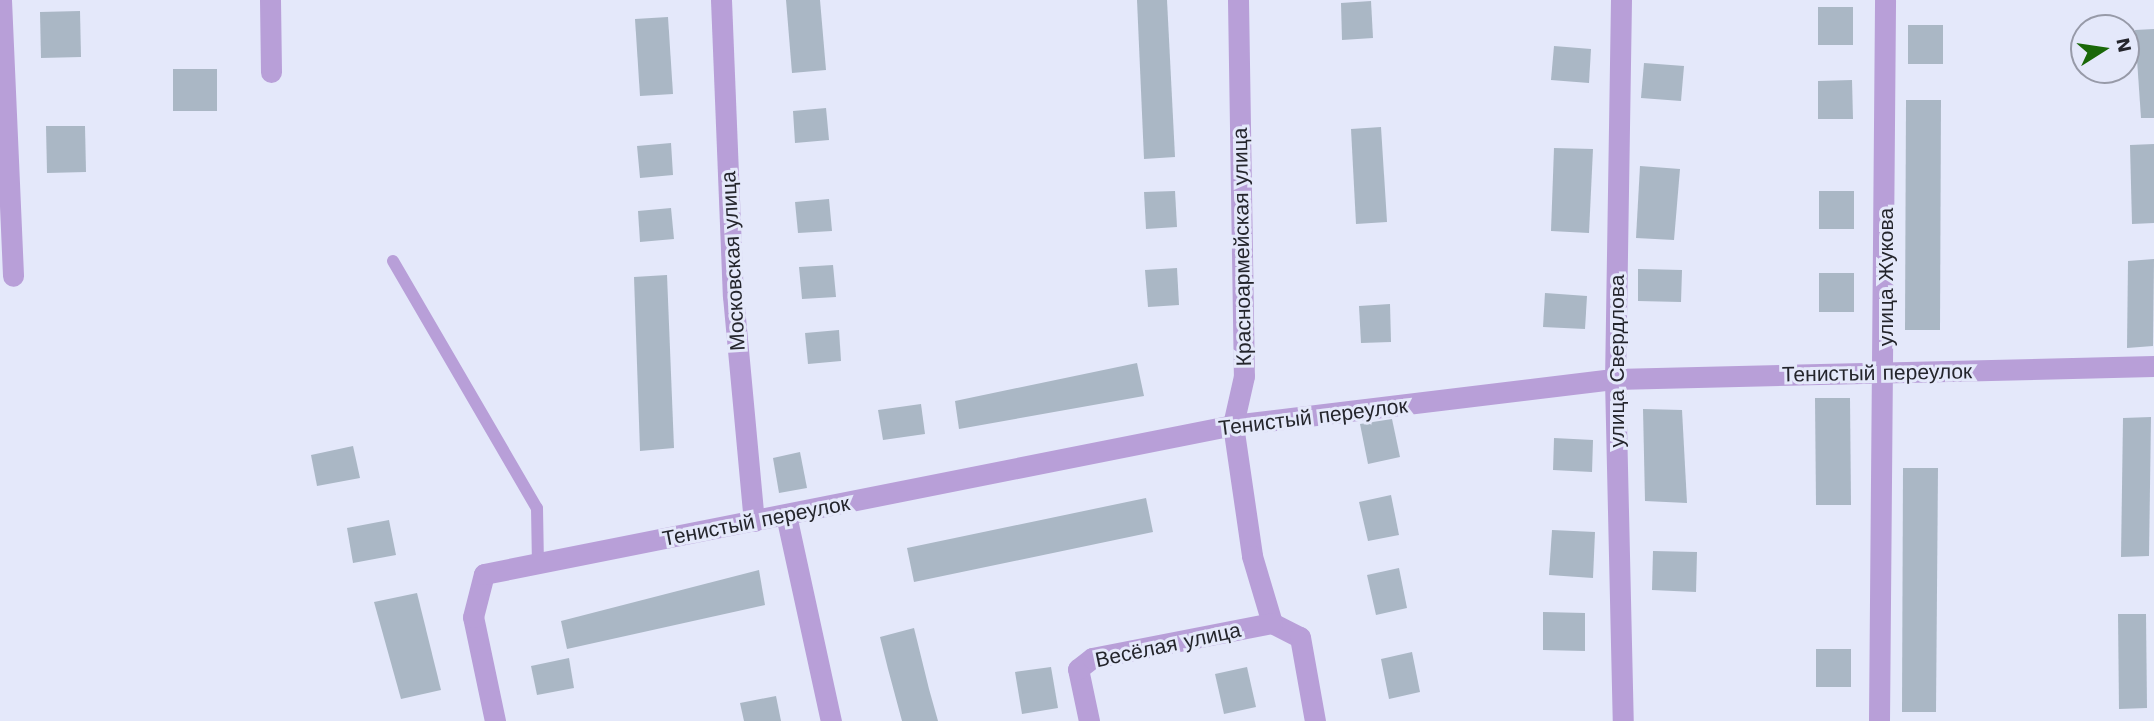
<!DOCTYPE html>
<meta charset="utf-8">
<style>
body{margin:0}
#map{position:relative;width:2154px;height:721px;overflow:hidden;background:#e4e8fa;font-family:"Work Sans",sans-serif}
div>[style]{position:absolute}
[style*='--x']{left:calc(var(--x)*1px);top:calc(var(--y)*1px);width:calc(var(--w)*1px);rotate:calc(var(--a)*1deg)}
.building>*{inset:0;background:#aab7c5}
.lane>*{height:12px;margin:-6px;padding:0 6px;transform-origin:6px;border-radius:6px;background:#b89fd8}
.street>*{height:21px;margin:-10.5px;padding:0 10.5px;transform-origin:10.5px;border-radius:10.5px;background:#b89fd8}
span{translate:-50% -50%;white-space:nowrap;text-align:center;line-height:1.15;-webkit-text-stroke:6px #e4e8fa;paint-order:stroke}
.street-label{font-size:21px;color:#24252c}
.north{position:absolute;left:2070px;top:14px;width:70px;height:70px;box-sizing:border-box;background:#e4e8fa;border:2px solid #979aa8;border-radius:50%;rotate:78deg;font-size:19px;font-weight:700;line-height:28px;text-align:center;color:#24252c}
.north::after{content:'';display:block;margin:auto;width:24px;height:32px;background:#1a6808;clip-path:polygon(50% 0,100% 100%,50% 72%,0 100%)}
</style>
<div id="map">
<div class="building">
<i style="clip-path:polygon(786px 0,820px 0,826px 70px,792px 73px)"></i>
<i style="clip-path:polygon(1137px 0,1167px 0,1175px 157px,1144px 159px)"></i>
<i style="clip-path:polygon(1371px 1px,1373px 38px,1342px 40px,1341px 3px)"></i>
<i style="clip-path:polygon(1818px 7px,1853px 7px,1853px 45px,1818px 45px)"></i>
<i style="clip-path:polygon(80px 11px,81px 57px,41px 58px,40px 12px)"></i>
<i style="clip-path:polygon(668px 17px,673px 94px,640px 96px,635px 19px)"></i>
<i style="clip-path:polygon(1908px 25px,1943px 25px,1943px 64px,1908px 64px)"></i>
<i style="clip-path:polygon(2154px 29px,2154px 118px,2141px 118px,2135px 30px)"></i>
<i style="clip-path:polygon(1554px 46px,1591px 49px,1589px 83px,1551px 80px)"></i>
<i style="clip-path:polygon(1644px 63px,1684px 66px,1681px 101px,1641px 98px)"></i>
<i style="clip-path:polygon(173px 69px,217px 69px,217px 111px,173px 111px)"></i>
<i style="clip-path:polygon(1852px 80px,1853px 119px,1818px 119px,1818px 81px)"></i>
<i style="clip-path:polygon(1906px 100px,1941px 100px,1940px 330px,1905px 330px)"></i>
<i style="clip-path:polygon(826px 108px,829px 140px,795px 143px,793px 111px)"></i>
<i style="clip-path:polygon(46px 126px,85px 126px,86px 172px,47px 173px)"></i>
<i style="clip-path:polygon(1381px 127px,1387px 222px,1356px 224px,1351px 129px)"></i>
<i style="clip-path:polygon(671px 143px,673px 175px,640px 178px,637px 146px)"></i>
<i style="clip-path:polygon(2154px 144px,2154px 223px,2132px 224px,2130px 145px)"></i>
<i style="clip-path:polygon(1554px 148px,1593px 149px,1589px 233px,1551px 231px)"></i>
<i style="clip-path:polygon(1640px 166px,1680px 169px,1674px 240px,1636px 238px)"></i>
<i style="clip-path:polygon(1175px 191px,1177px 227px,1146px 229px,1144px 192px)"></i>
<i style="clip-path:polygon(1819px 191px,1854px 191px,1854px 229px,1819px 229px)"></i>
<i style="clip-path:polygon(829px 199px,832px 231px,798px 233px,795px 202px)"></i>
<i style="clip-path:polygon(671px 208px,674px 239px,640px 242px,638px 211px)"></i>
<i style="clip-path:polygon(2154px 259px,2153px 346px,2127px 348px,2128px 261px)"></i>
<i style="clip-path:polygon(833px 265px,836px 297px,802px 299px,799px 267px)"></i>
<i style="clip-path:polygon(1177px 268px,1179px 305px,1148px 307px,1145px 270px)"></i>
<i style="clip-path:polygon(1638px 269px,1682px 270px,1681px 302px,1638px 301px)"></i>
<i style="clip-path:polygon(1819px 273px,1854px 273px,1854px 312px,1819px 312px)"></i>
<i style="clip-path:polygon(667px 275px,674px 448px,640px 451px,634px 277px)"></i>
<i style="clip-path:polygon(1545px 293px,1587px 296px,1585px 329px,1543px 327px)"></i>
<i style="clip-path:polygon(1390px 304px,1391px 342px,1361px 343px,1359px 306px)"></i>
<i style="clip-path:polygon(839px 330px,841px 361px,808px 364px,805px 333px)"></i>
<i style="clip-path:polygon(1137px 363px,1144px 396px,959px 429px,955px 401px)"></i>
<i style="clip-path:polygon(1815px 398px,1850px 398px,1851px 505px,1816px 505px)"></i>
<i style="clip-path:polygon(921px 404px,925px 434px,883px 440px,878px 410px)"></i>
<i style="clip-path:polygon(1643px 409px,1682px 410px,1687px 503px,1645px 501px)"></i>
<i style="clip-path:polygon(2151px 417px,2149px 556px,2121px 557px,2123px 418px)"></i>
<i style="clip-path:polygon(1392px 419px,1400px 457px,1368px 464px,1360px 424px)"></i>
<i style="clip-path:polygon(1554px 438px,1593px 440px,1592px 472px,1553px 470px)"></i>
<i style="clip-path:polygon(353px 446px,360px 478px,317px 486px,311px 455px)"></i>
<i style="clip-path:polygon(800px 452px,807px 488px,779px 493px,773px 458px)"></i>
<i style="clip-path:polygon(1903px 468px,1938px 468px,1936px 712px,1902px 712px)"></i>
<i style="clip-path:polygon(1391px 495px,1399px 535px,1368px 541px,1359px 502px)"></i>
<i style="clip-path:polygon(1146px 498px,1153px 532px,914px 582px,907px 548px)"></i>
<i style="clip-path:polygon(389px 520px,396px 555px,353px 563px,347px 528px)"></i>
<i style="clip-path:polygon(1552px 530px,1595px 532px,1593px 578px,1549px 575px)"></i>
<i style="clip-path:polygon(1653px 551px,1697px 552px,1696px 592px,1652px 590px)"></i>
<i style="clip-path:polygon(1399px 568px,1407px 608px,1376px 615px,1367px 575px)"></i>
<i style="clip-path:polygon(759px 570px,765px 605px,567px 649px,561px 621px)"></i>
<i style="clip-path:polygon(417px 593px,441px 690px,401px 699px,374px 602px)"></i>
<i style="clip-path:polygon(1543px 612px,1585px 613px,1585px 651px,1543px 650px)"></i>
<i style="clip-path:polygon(2118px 614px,2146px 614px,2147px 708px,2119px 709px)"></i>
<i style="clip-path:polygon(914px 628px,929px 689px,938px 721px,902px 721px,888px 669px,880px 637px)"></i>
<i style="clip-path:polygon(1816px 649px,1851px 649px,1851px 687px,1816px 687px)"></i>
<i style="clip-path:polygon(1412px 652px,1420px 692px,1389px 699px,1381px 659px)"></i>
<i style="clip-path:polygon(569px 658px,574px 688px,537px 695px,531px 666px)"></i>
<i style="clip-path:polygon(1051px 667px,1058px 708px,1022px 714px,1015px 672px)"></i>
<i style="clip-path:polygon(1247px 667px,1256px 707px,1224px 714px,1215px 674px)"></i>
<i style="clip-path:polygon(776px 696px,781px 721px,744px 721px,740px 703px)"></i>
</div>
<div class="lane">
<i style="--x:393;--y:261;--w:286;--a:59.8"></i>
<i style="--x:537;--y:508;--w:57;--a:89"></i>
</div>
<div class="street">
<i style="--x:1;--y:0;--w:276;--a:87.5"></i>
<i style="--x:270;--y:0;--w:72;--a:89.2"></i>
<i style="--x:721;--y:0;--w:296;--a:87.7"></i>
<i style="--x:733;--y:296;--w:226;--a:84.7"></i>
<i style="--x:1238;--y:0;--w:376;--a:89.1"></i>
<i style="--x:1244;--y:376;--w:50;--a:102.7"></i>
<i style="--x:1233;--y:425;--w:132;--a:81.7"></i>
<i style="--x:1252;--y:556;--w:70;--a:73.4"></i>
<i style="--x:1272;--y:623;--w:31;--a:27"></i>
<i style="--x:1300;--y:637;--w:85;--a:79.9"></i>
<i style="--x:1621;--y:0;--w:379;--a:90.9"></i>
<i style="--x:1615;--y:379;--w:342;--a:88.7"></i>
<i style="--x:786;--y:515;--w:211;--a:77.7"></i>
<i style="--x:495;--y:721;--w:106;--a:-101.9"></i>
<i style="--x:473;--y:617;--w:44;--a:-75.7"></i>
<i style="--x:484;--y:574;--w:764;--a:-11.25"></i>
<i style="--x:1233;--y:425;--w:385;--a:-6.9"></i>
<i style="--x:1615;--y:379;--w:539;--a:-1.38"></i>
<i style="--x:1089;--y:721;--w:53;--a:-101.9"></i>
<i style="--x:1078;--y:669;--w:18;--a:-38"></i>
<i style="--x:1092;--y:658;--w:183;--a:-11"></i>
<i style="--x:1879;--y:721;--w:721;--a:-89.52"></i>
</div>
<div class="street-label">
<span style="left:1242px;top:247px;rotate:-91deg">Красноармейская улица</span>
<span style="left:733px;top:261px;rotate:-93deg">Московская улица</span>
<span style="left:1886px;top:277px;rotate:-90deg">улица Жукова</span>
<span style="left:1617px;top:361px;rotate:-90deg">улица Свердлова</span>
<span style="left:1877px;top:373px;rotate:-1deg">Тенистый переулок</span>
<span style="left:1313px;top:417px;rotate:-7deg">Тенистый переулок</span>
<span style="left:756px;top:521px;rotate:-11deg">Тенистый переулок</span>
<span style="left:1168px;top:645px;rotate:-12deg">Весёлая улица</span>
</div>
<div class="north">N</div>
</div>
